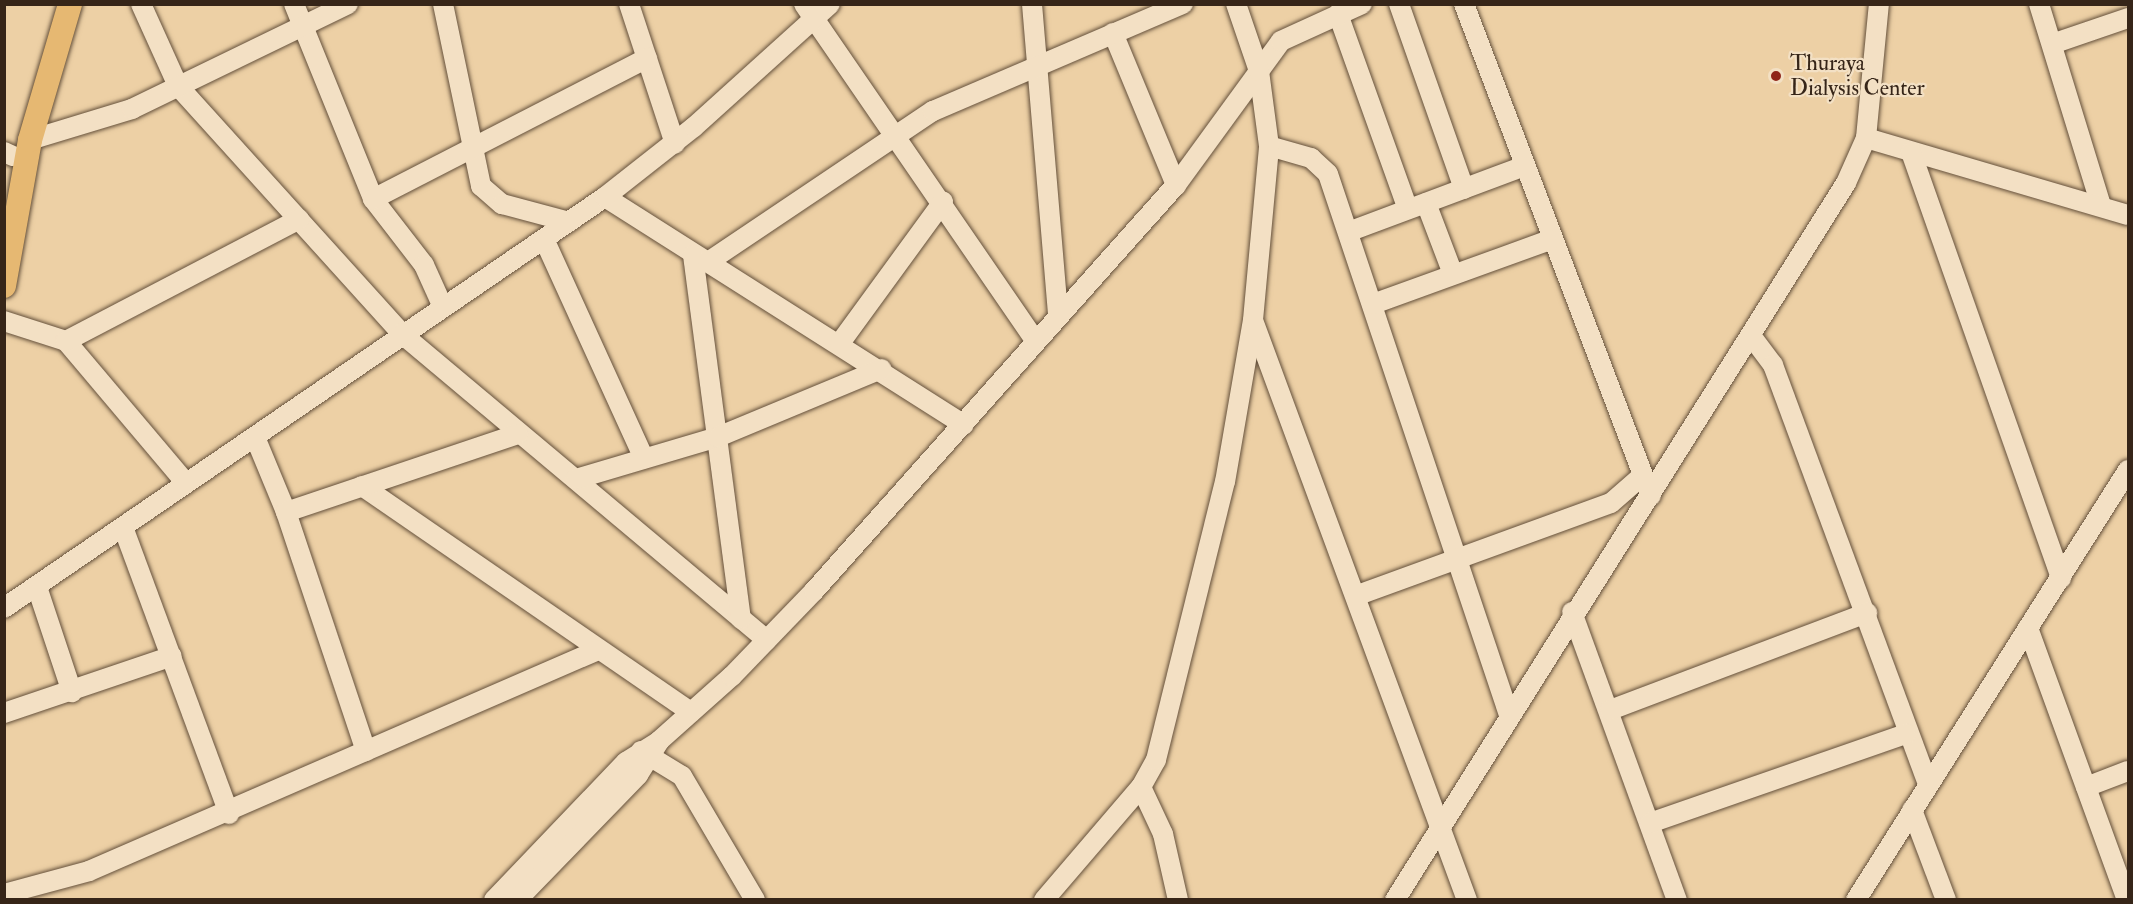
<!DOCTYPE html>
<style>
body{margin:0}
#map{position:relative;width:2133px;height:904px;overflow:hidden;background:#edd0a5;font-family:"IM FELL Double Pica",serif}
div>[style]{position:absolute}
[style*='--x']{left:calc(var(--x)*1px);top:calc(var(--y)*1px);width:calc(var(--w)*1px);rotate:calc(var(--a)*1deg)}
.roads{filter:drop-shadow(0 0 2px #64503b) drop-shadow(0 0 2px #64503b)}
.minor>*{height:20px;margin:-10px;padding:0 10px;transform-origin:10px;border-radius:10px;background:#f3e0c4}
.major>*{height:24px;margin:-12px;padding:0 12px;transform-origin:12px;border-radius:12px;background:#e6b872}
.dots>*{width:16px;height:16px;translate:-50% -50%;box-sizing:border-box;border:3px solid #f3e0c4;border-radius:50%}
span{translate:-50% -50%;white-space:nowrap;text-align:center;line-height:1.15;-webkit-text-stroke:4.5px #f3e0c4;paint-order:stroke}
.poi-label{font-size:22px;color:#362518}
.left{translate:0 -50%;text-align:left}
.frame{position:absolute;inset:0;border:6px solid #362518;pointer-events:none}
</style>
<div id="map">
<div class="roads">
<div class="minor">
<i style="--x:141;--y:4;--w:90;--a:65.7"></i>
<i style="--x:178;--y:86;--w:334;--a:47.9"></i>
<i style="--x:402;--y:334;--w:476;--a:40"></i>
<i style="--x:294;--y:4;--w:210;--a:67.9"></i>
<i style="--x:373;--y:199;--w:83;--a:52.3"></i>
<i style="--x:424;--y:265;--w:46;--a:65.7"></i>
<i style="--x:443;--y:4;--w:186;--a:78.2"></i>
<i style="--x:481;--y:186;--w:28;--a:41"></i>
<i style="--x:502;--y:204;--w:69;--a:15"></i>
<i style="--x:629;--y:4;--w:147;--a:71.8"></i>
<i style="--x:804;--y:4;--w:409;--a:55.5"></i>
<i style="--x:1032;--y:4;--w:311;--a:85.2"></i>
<i style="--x:1399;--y:4;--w:196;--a:70.6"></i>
<i style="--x:1464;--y:4;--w:526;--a:69.19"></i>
<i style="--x:2039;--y:4;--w:211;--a:72.9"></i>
<i style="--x:1338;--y:14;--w:207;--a:70.3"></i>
<i style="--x:1113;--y:33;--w:165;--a:67.5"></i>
<i style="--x:2052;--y:44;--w:80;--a:-18.9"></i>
<i style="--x:1866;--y:138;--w:273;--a:16.4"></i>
<i style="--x:30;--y:140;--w:107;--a:-16.9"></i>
<i style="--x:132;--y:109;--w:240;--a:-25.9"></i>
<i style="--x:1269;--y:146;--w:44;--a:15.9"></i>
<i style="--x:1311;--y:158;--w:23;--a:43"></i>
<i style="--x:1328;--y:174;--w:570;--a:71.5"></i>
<i style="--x:4;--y:152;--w:10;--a:24"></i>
<i style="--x:1911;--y:152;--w:452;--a:70.6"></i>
<i style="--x:605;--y:197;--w:425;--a:32.4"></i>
<i style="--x:373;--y:199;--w:308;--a:-27.2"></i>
<i style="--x:1426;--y:203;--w:76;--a:69.2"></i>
<i style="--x:1348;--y:232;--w:186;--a:-20.5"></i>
<i style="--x:544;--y:239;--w:241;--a:65.5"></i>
<i style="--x:693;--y:255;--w:367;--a:82.5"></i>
<i style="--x:708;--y:262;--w:271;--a:-33.9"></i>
<i style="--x:933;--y:111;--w:272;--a:-23.2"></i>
<i style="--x:1373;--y:304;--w:188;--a:-19.9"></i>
<i style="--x:4;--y:321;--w:65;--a:17.9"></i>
<i style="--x:66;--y:341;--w:186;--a:49.8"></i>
<i style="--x:1254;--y:323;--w:615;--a:69.74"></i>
<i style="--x:1752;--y:337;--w:35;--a:53"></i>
<i style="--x:1773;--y:365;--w:446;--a:69.7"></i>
<i style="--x:66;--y:341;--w:263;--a:-27.6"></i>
<i style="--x:840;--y:343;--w:175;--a:-53.9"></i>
<i style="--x:255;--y:437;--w:81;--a:67.5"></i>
<i style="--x:286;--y:512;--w:252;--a:71.5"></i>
<i style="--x:576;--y:479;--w:148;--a:-16.5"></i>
<i style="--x:718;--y:437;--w:177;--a:-22.6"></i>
<i style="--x:362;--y:486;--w:399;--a:34.5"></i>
<i style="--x:286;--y:512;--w:245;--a:-18.6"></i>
<i style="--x:123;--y:527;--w:306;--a:69.7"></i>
<i style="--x:37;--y:587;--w:111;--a:71.6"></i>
<i style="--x:1358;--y:595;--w:269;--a:-20"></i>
<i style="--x:1611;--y:503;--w:41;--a:-41.1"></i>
<i style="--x:4;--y:608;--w:728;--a:-34.37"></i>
<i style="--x:605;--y:197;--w:113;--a:-38.2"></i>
<i style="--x:694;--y:127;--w:183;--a:-42.1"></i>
<i style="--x:1572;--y:612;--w:307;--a:70"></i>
<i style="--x:2028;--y:628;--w:289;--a:70"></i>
<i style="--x:1610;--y:710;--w:275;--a:-20.7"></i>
<i style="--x:4;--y:713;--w:177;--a:-18.7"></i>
<i style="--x:641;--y:751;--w:48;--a:31.4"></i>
<i style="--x:682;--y:776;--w:144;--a:59.5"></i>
<i style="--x:1141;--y:787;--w:52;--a:64.9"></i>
<i style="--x:1163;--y:834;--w:68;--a:77.2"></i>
<i style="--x:2086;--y:787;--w:45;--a:-20.9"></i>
<i style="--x:1912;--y:810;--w:96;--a:69.3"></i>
<i style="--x:1650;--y:823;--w:271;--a:-19.2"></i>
<i style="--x:4;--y:894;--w:88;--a:-15.1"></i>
<i style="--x:89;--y:871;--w:555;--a:-23.47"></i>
<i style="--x:494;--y:900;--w:191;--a:-46.3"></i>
<i style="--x:626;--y:762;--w:39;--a:-32"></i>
<i style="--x:659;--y:741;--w:98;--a:-41.7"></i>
<i style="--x:732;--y:676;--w:118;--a:-46"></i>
<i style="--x:814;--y:591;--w:544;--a:-48.28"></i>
<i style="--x:1176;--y:185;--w:178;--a:-53.9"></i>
<i style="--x:1281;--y:41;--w:89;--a:-24.6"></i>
<i style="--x:517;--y:900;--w:174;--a:-45.9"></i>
<i style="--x:638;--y:775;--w:40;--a:-58"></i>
<i style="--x:1044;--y:900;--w:149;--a:-49.4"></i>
<i style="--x:1141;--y:787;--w:31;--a:-61"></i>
<i style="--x:1156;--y:760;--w:286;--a:-76.1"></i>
<i style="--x:1225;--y:482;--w:164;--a:-80.2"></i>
<i style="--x:1253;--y:320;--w:175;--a:-84.7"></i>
<i style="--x:1269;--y:146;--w:76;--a:-97.6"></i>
<i style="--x:1259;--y:71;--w:71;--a:-108.9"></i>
<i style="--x:1395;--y:900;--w:847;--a:-57.83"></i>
<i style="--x:1846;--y:183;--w:49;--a:-66"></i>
<i style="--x:1866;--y:138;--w:135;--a:-84.5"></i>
<i style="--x:1856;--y:900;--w:509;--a:-57.68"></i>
</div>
<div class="major">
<i style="--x:4;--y:286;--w:148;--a:-79.9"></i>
<i style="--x:30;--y:140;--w:142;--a:-73.6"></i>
</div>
</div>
<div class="dots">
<i style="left:1776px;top:76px;background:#8f2418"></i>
</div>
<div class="poi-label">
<span class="left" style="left:1790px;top:76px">Thuraya<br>Dialysis Center</span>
</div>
<div class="frame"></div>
</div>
